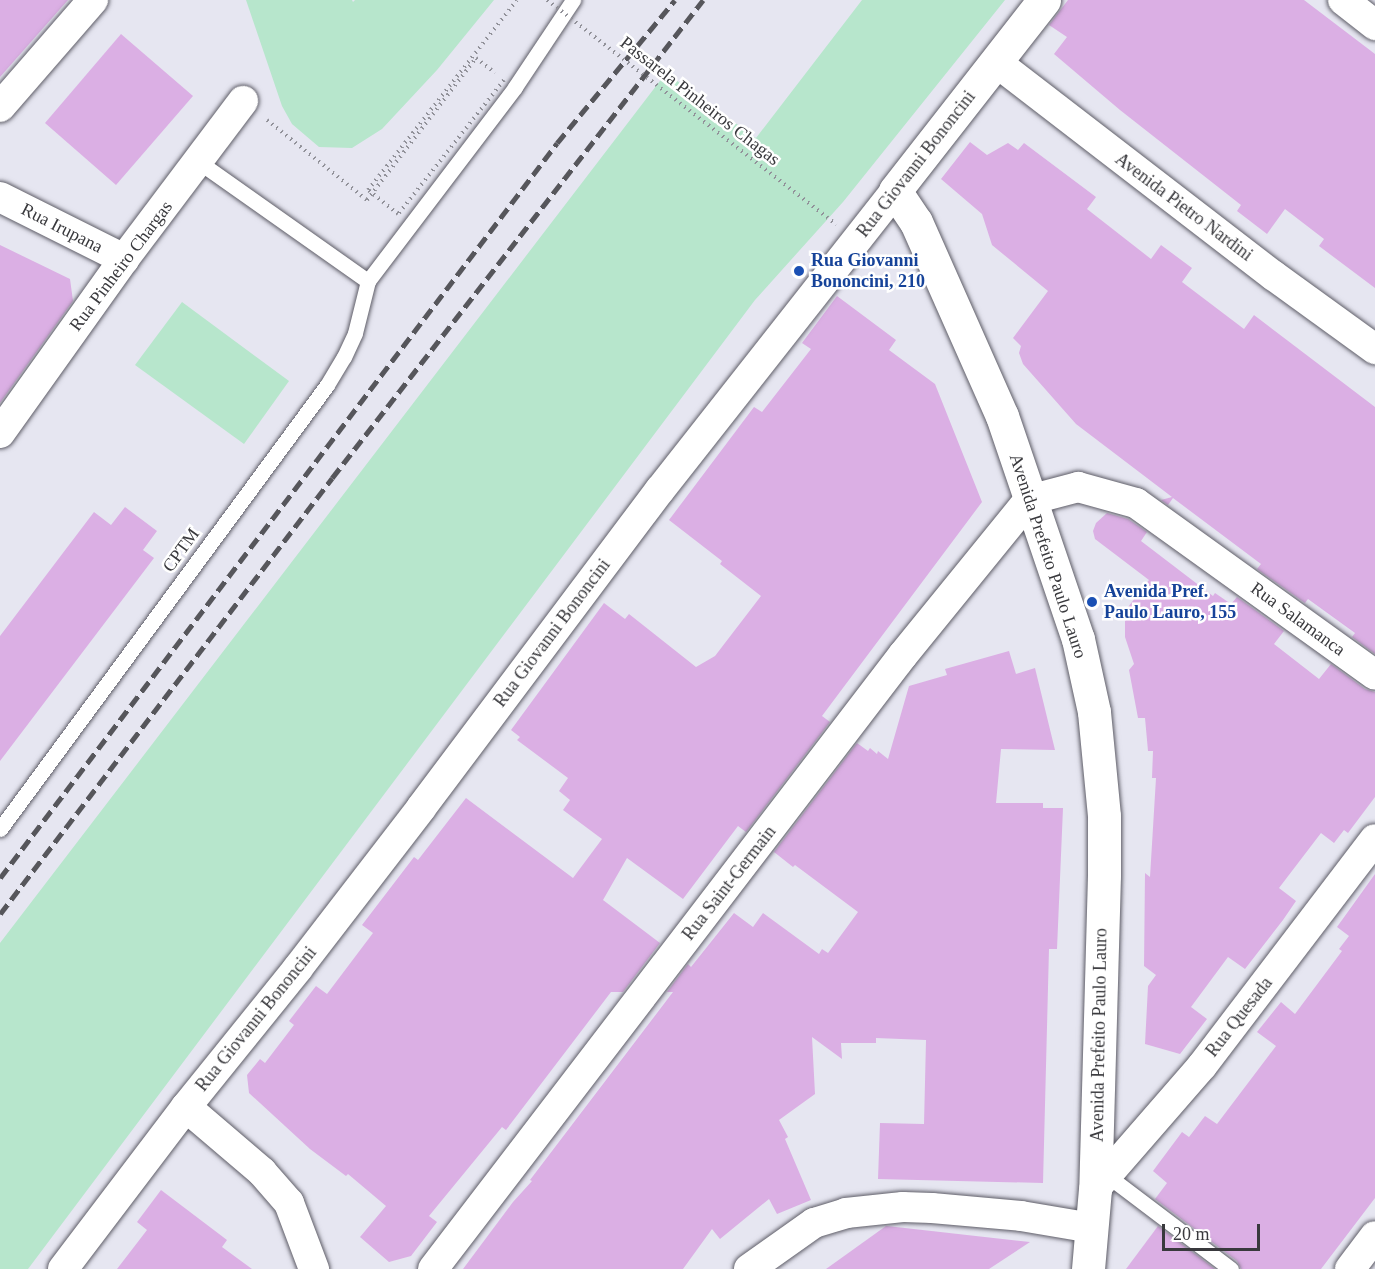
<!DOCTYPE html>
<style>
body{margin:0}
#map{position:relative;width:1375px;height:1269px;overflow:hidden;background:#e6e6f1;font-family:"Times New Roman",serif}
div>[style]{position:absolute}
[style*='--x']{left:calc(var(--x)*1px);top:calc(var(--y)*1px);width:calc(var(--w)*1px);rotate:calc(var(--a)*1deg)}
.green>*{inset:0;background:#b7e6cc}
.building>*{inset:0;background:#dbafe4}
.path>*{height:4px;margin-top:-2px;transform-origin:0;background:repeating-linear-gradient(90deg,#919199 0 1.5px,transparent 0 6px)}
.roads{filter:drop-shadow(0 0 2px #5e5d67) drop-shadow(0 0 2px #5e5d67)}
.lane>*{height:15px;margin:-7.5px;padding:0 7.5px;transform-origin:7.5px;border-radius:7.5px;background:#fff}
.street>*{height:30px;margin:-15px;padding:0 15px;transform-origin:15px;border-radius:15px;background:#fff}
.secondary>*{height:33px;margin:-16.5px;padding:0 16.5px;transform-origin:16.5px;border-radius:16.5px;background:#fff}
.rail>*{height:4.5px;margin-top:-2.25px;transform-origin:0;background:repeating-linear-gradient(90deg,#56565b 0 12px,transparent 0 18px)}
.path-bridge>*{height:4px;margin-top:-2px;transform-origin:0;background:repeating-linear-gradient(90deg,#919199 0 1.5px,transparent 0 6px)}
.dots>*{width:16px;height:16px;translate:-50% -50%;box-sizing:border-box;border:3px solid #fff;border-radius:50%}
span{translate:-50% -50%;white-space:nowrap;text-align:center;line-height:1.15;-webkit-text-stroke:5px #fff;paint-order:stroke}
.street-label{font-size:18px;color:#39393d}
.transit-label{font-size:18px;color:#164399;font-weight:700}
.left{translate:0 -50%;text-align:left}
.scale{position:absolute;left:1162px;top:1224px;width:98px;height:27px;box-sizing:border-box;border:3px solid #39393d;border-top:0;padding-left:8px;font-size:18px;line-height:21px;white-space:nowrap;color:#39393d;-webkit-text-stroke:4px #fff;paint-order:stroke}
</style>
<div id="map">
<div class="green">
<i style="clip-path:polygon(246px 0,352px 0,353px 2px,355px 0,494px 0,437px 70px,382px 129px,352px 148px,319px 147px,292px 124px,282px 106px)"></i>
<i style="clip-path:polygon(862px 0,1005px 0,843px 202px,755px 300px,28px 1269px,0 1269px,0 943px,666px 73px,756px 138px)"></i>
<i style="clip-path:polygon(182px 302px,289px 381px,244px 444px,135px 365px)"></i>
</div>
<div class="building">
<i style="clip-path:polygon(0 0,68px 0,0 77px)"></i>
<i style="clip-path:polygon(1068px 0,1304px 0,1375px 54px,1375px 288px,1319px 246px,1324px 239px,1285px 209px,1267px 234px,1237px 211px,1241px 205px,1120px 110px,1054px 54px,1067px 37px,1049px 25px)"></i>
<i style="clip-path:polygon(121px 34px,193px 96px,116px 185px,45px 123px)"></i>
<i style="clip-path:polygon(970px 142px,987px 155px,1008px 143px,1018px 150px,1024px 143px,1096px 197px,1087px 209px,1151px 259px,1161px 245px,1192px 268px,1182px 282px,1244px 329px,1254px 315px,1375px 407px,1375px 654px,1352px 637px,1355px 633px,1308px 599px,1305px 603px,1257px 569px,1261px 564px,1173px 498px,1168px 505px,1161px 500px,1172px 497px,1076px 424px,1023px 364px,1019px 353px,1021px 346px,1013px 338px,1048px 291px,992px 245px,982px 214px,941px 179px)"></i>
<i style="clip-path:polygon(0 245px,70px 279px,73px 301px,0 403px)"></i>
<i style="clip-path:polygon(837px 296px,896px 340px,889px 350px,935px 384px,982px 502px,822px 716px,830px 722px,746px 832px,738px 826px,683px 899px,627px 858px,603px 900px,660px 943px,623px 992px,611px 992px,506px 1130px,502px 1127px,429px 1216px,437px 1222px,411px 1256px,389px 1262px,360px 1237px,386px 1206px,348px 1174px,346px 1176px,310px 1149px,249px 1093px,247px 1075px,260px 1059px,265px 1063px,294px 1025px,289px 1021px,316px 986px,327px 994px,373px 933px,362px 925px,414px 857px,418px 860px,466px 798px,573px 878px,602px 839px,563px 810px,570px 800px,559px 791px,568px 778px,517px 740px,520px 737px,511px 730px,604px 603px,625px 619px,629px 614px,696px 667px,715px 656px,761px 596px,720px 564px,722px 561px,669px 520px,754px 407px,762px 412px,811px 349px,802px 343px)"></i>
<i style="clip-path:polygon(125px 507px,157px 531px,143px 550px,154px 558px,0 761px,0 636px,94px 512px,111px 525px)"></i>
<i style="clip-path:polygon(1107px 513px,1128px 519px,1147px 532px,1141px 541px,1213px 596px,1215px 593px,1231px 604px,1237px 597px,1284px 631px,1274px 644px,1319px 679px,1331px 664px,1365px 689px,1375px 692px,1375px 797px,1348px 833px,1344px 830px,1334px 843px,1321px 833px,1279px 888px,1296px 901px,1283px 920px,1245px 969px,1228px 957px,1191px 1007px,1207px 1019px,1180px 1054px,1145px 1044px,1148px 986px,1156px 975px,1144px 966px,1145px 873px,1150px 877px,1156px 778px,1152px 778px,1153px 751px,1148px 751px,1145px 718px,1138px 718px,1129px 670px,1134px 664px,1125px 637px,1125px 611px,1149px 580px,1095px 539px,1093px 531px,1096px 523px)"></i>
<i style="clip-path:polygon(1009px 651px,1016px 674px,1035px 668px,1055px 750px,1001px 749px,996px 803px,1043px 803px,1043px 808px,1063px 808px,1057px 949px,1049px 949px,1043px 1183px,878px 1179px,880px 1123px,924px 1124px,926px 1040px,876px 1038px,876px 1043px,841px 1043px,842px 1059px,812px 1037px,815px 1094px,779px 1120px,788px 1137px,785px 1139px,811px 1200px,777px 1214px,769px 1199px,720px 1239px,712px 1229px,683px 1269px,463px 1269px,513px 1202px,532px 1181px,530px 1180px,673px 992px,667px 992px,688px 964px,691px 967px,734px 913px,753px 927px,763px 913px,819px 954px,822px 949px,828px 953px,858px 912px,795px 865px,793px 867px,774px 852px,857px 743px,868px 751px,870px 748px,877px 754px,878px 751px,888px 759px,909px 686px,947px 675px,945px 669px)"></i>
<i style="clip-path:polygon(1375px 874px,1375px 1198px,1321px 1269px,1241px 1269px,1237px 1261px,1155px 1199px,1167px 1183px,1153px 1171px,1182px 1132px,1189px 1137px,1205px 1116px,1217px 1124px,1276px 1046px,1257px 1032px,1281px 1002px,1295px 1014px,1342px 951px,1339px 949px,1349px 936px,1337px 927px)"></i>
<i style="clip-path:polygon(161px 1190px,227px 1240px,222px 1247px,252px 1269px,117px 1269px,147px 1230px,137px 1222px)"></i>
<i style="clip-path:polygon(886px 1226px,887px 1226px,1030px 1242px,989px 1269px,826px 1269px)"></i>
<i style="clip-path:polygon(1158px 1226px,1215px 1269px,1126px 1269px)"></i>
</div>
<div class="path">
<i style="--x:267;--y:120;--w:128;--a:38.7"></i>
<i style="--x:367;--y:200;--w:179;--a:-52.5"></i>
<i style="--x:476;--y:58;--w:24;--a:38"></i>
</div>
<div class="roads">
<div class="lane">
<i style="--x:199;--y:162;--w:207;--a:35.2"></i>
<i style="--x:368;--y:281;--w:243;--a:-52.8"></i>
<i style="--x:515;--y:87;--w:105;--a:-56.3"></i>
<i style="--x:0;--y:829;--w:551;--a:-53.63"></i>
<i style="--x:327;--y:385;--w:33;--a:-59"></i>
<i style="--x:344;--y:357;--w:26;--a:-65"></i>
<i style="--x:355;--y:333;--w:54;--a:-76"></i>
<i style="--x:1108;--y:1176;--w:154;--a:37.1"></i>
</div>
<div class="street">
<i style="--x:1343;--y:0;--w:41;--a:38"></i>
<i style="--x:996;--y:62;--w:351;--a:37.6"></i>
<i style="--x:1274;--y:276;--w:125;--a:35.9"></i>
<i style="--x:0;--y:107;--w:142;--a:-49"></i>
<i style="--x:0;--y:197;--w:139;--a:26.6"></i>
<i style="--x:0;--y:433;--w:214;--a:-54.5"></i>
<i style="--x:124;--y:259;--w:198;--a:-53"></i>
<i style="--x:186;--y:1107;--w:100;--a:40.5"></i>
<i style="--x:262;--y:1172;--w:41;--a:48.9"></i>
<i style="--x:289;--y:1203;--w:71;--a:69.3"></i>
<i style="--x:1095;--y:1189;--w:163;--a:-49"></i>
<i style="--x:1202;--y:1066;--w:285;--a:-52.7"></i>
<i style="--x:63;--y:1269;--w:203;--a:-52.8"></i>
<i style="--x:186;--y:1107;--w:179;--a:-51.1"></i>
<i style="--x:298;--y:968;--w:202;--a:-52.4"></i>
<i style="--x:421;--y:808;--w:398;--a:-53.1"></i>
<i style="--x:660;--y:490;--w:380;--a:-51.8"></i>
<i style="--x:433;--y:1269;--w:773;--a:-52.57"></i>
<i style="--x:903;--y:655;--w:200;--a:-50.9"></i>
<i style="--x:1029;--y:500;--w:51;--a:-14.9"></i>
<i style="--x:1078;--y:487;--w:60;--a:15.4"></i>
<i style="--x:1136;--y:503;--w:294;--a:35.7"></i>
<i style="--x:749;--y:1269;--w:80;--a:-35.3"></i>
<i style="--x:814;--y:1223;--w:34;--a:-17"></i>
<i style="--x:846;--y:1213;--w:57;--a:-6"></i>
<i style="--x:903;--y:1207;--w:29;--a:2"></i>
<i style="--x:932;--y:1208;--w:89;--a:5.1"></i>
<i style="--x:1021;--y:1216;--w:72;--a:9.6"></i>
<i style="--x:1350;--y:1269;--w:41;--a:-52.9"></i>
</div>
<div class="secondary">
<i style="--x:1044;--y:0;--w:242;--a:128"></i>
<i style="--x:895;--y:191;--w:37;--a:56"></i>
<i style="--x:916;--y:222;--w:212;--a:66.1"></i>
<i style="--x:1002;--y:416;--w:236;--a:71.2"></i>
<i style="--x:1078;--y:639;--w:75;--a:77.6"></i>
<i style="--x:1094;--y:712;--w:104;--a:84.5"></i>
<i style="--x:1104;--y:816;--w:59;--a:90"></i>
<i style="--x:1104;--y:875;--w:314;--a:91.6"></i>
<i style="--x:1095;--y:1189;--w:80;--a:95"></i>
</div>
</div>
<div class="rail">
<i style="--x:0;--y:878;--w:922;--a:-52.84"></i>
<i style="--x:557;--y:143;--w:185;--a:-50.5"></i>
<i style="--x:0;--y:914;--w:548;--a:-52.71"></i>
<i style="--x:332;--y:478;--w:605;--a:-52.18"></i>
</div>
<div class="path-bridge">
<i style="--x:547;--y:0;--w:366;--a:37.8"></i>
<i style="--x:504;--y:80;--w:171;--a:128.3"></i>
<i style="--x:398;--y:214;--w:38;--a:-141"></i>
<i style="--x:368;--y:190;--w:241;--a:-51.9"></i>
</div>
<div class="dots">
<i style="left:799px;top:271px;background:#1a4fb4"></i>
<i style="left:1092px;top:602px;background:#1a4fb4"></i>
</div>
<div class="street-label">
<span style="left:700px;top:101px;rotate:38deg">Passarela Pinheiros Chagas</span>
<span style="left:916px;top:164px;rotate:-52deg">Rua Giovanni Bononcini</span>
<span style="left:1184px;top:207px;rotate:37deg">Avenida Pietro Nardini</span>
<span style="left:62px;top:228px;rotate:27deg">Rua Irupana</span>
<span style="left:121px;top:266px;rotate:-53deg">Rua Pinheiro Chargas</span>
<span style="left:181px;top:550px;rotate:-54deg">CPTM</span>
<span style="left:1048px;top:556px;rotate:72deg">Avenida Prefeito Paulo Lauro</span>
<span style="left:1298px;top:619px;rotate:36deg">Rua Salamanca</span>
<span style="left:552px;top:633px;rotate:-53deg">Rua Giovanni Bononcini</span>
<span style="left:729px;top:883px;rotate:-52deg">Rua Saint-Germain</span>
<span style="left:1239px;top:1017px;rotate:-52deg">Rua Quesada</span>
<span style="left:256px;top:1019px;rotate:-51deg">Rua Giovanni Bononcini</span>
<span style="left:1099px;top:1035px;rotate:-89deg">Avenida Prefeito Paulo Lauro</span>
</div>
<div class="transit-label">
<span class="left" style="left:811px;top:271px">Rua Giovanni<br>Bononcini, 210</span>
<span class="left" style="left:1104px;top:602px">Avenida Pref.<br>Paulo Lauro, 155</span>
</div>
<div class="scale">20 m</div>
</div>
